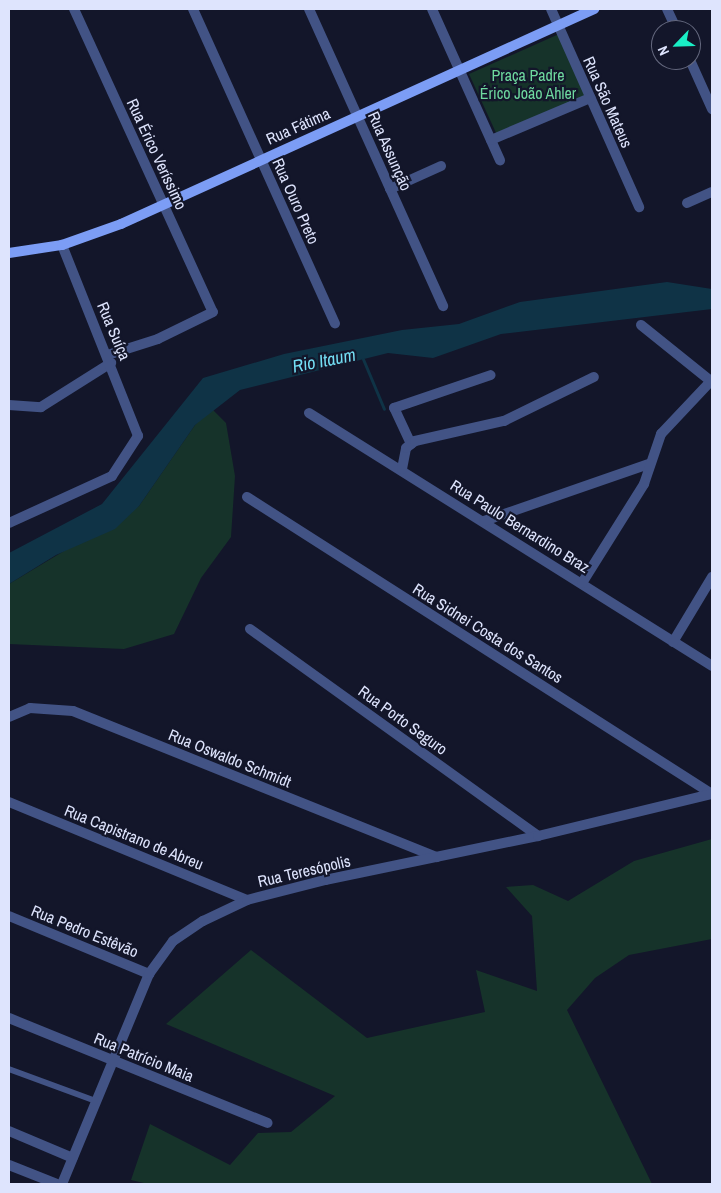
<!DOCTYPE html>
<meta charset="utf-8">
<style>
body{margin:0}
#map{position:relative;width:721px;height:1193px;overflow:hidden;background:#13162a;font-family:"Archivo Narrow",sans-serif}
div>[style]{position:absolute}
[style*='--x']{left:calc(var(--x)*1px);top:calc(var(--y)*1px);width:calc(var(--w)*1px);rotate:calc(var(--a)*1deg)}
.green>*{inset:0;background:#16332a}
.water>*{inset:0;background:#0f3346}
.stream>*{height:3px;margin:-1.5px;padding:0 1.5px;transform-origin:1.5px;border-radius:1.5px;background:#0f3346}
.service>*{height:5.5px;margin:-2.75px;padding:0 2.75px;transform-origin:2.75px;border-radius:2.75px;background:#425385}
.minor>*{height:10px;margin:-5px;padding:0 5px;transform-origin:5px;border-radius:5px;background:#425385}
.tertiary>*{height:10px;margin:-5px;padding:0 5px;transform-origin:5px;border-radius:5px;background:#425385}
.secondary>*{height:10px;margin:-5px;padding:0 5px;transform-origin:5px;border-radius:5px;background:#7c9df5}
span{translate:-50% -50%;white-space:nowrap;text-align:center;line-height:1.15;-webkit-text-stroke:4.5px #13162a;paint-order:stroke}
.park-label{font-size:16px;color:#6ed99f}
.street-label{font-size:16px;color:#dee4fd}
.water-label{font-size:18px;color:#74dff5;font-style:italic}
.frame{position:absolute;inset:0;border:10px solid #dee4fd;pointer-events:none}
.north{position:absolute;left:651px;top:20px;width:50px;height:50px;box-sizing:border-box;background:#13162a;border:1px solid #64687e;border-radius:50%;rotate:246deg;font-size:14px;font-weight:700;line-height:20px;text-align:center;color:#dee4fd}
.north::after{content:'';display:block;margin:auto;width:18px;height:22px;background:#19eec5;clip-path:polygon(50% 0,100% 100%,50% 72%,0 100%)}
</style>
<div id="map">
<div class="green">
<i style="clip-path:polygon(559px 34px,586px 95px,497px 135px,469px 74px)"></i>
<i style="clip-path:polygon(212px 409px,226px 423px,235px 476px,231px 537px,201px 578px,174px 634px,124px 649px,9px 644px,9px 584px,139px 506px,195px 425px)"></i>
<i style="clip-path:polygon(712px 839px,712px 939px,629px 955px,595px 978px,567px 1010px,652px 1184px,148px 1184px,131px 1180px,150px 1124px,230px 1165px,258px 1133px,291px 1132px,335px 1096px,166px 1024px,251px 950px,367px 1038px,485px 1012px,476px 970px,537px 991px,532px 916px,506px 887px,533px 885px,568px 901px,634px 861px)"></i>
</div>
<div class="water">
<i style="clip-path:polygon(667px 282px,712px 289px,712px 309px,501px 334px,433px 358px,388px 353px,240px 390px,195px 425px,139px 506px,115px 529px,56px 555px,9px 584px,9px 553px,102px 504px,203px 378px,284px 354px,402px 330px,459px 324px,520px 302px)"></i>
</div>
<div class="stream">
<i style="--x:363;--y:359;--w:54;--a:67.2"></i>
</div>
<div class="service">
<i style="--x:9;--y:1069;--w:93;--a:20.2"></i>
</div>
<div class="minor">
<i style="--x:74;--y:9;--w:333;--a:65.4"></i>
<i style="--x:213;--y:312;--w:61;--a:153.9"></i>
<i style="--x:158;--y:339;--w:52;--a:162.3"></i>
<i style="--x:193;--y:9;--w:345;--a:65.7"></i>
<i style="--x:309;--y:9;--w:326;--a:65.7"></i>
<i style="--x:432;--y:9;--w:166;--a:65.8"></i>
<i style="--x:551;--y:9;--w:217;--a:66"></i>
<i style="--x:667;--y:9;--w:23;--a:65"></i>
<i style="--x:690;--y:60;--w:54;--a:65.8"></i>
<i style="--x:491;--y:140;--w:108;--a:-23"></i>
<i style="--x:390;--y:189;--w:56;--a:-24.3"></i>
<i style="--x:687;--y:203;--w:27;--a:-24"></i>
<i style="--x:641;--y:325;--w:91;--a:38.8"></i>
<i style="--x:9;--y:405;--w:32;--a:4"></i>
<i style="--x:41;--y:407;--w:83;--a:-32.2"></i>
<i style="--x:309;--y:413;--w:476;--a:32.1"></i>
<i style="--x:411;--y:444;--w:40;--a:-115"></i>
<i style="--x:394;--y:408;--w:102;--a:-18.8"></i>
<i style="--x:402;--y:469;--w:21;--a:-79"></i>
<i style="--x:406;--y:448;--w:11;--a:-38"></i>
<i style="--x:415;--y:441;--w:91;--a:-12.7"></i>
<i style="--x:504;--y:421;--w:100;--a:-26.1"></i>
<i style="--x:247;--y:497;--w:552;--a:32.57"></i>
<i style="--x:484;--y:521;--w:175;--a:-19.1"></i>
<i style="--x:9;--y:523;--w:113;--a:-24.5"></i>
<i style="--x:112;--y:476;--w:48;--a:-57"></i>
<i style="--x:138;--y:436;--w:206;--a:-111.7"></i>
<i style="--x:582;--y:583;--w:117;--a:-57.9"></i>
<i style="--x:644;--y:484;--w:53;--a:-71.2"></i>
<i style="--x:661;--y:434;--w:73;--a:-46.7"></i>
<i style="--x:250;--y:629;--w:355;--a:35.7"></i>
<i style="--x:673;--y:642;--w:76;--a:-59"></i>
<i style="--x:9;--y:717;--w:23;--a:-23"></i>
<i style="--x:30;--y:708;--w:43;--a:4"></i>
<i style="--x:73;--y:711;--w:392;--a:21.9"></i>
<i style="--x:9;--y:802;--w:257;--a:22.4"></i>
<i style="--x:9;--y:916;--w:152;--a:22.5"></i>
<i style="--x:9;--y:1018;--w:279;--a:22.1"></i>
<i style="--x:9;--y:1131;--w:69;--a:22.9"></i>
<i style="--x:9;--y:1165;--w:52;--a:21.6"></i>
</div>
<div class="tertiary">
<i style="--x:62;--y:1184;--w:227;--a:-67.5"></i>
<i style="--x:149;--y:974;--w:41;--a:-54"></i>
<i style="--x:173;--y:941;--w:36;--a:-34"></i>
<i style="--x:203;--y:921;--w:49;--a:-25.5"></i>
<i style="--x:247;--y:900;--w:81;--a:-14.4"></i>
<i style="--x:325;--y:880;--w:217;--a:-11.7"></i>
<i style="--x:538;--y:836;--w:179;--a:-13.6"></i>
</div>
<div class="secondary">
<i style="--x:9;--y:253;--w:54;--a:-8.6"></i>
<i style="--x:62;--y:245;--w:63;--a:-19.6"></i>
<i style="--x:121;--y:224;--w:520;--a:-24.44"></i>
</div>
<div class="park-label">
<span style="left:528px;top:84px">Praça Padre<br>Érico João Ahler</span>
</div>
<div class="street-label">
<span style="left:608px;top:102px;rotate:66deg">Rua São Mateus</span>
<span style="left:298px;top:126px;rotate:-24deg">Rua Fátima</span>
<span style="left:390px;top:151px;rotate:66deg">Rua Assunção</span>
<span style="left:157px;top:154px;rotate:65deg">Rua Érico Veríssimo</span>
<span style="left:296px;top:201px;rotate:66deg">Rua Ouro Preto</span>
<span style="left:114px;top:331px;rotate:67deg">Rua Suíça</span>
<span style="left:520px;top:526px;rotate:32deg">Rua Paulo Bernardino Braz</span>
<span style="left:488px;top:633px;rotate:32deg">Rua Sidnei Costa dos Santos</span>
<span style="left:403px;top:720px;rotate:36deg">Rua Porto Seguro</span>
<span style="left:230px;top:758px;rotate:22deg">Rua Oswaldo Schmidt</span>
<span style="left:134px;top:837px;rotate:22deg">Rua Capistrano de Abreu</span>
<span style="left:304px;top:871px;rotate:-13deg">Rua Teresópolis</span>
<span style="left:85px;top:931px;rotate:22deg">Rua Pedro Estêvão</span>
<span style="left:144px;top:1057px;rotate:22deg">Rua Patrício Maia</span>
</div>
<div class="water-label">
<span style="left:324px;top:361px;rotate:-11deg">Rio Itaum</span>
</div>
<div class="frame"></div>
<div class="north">N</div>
</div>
